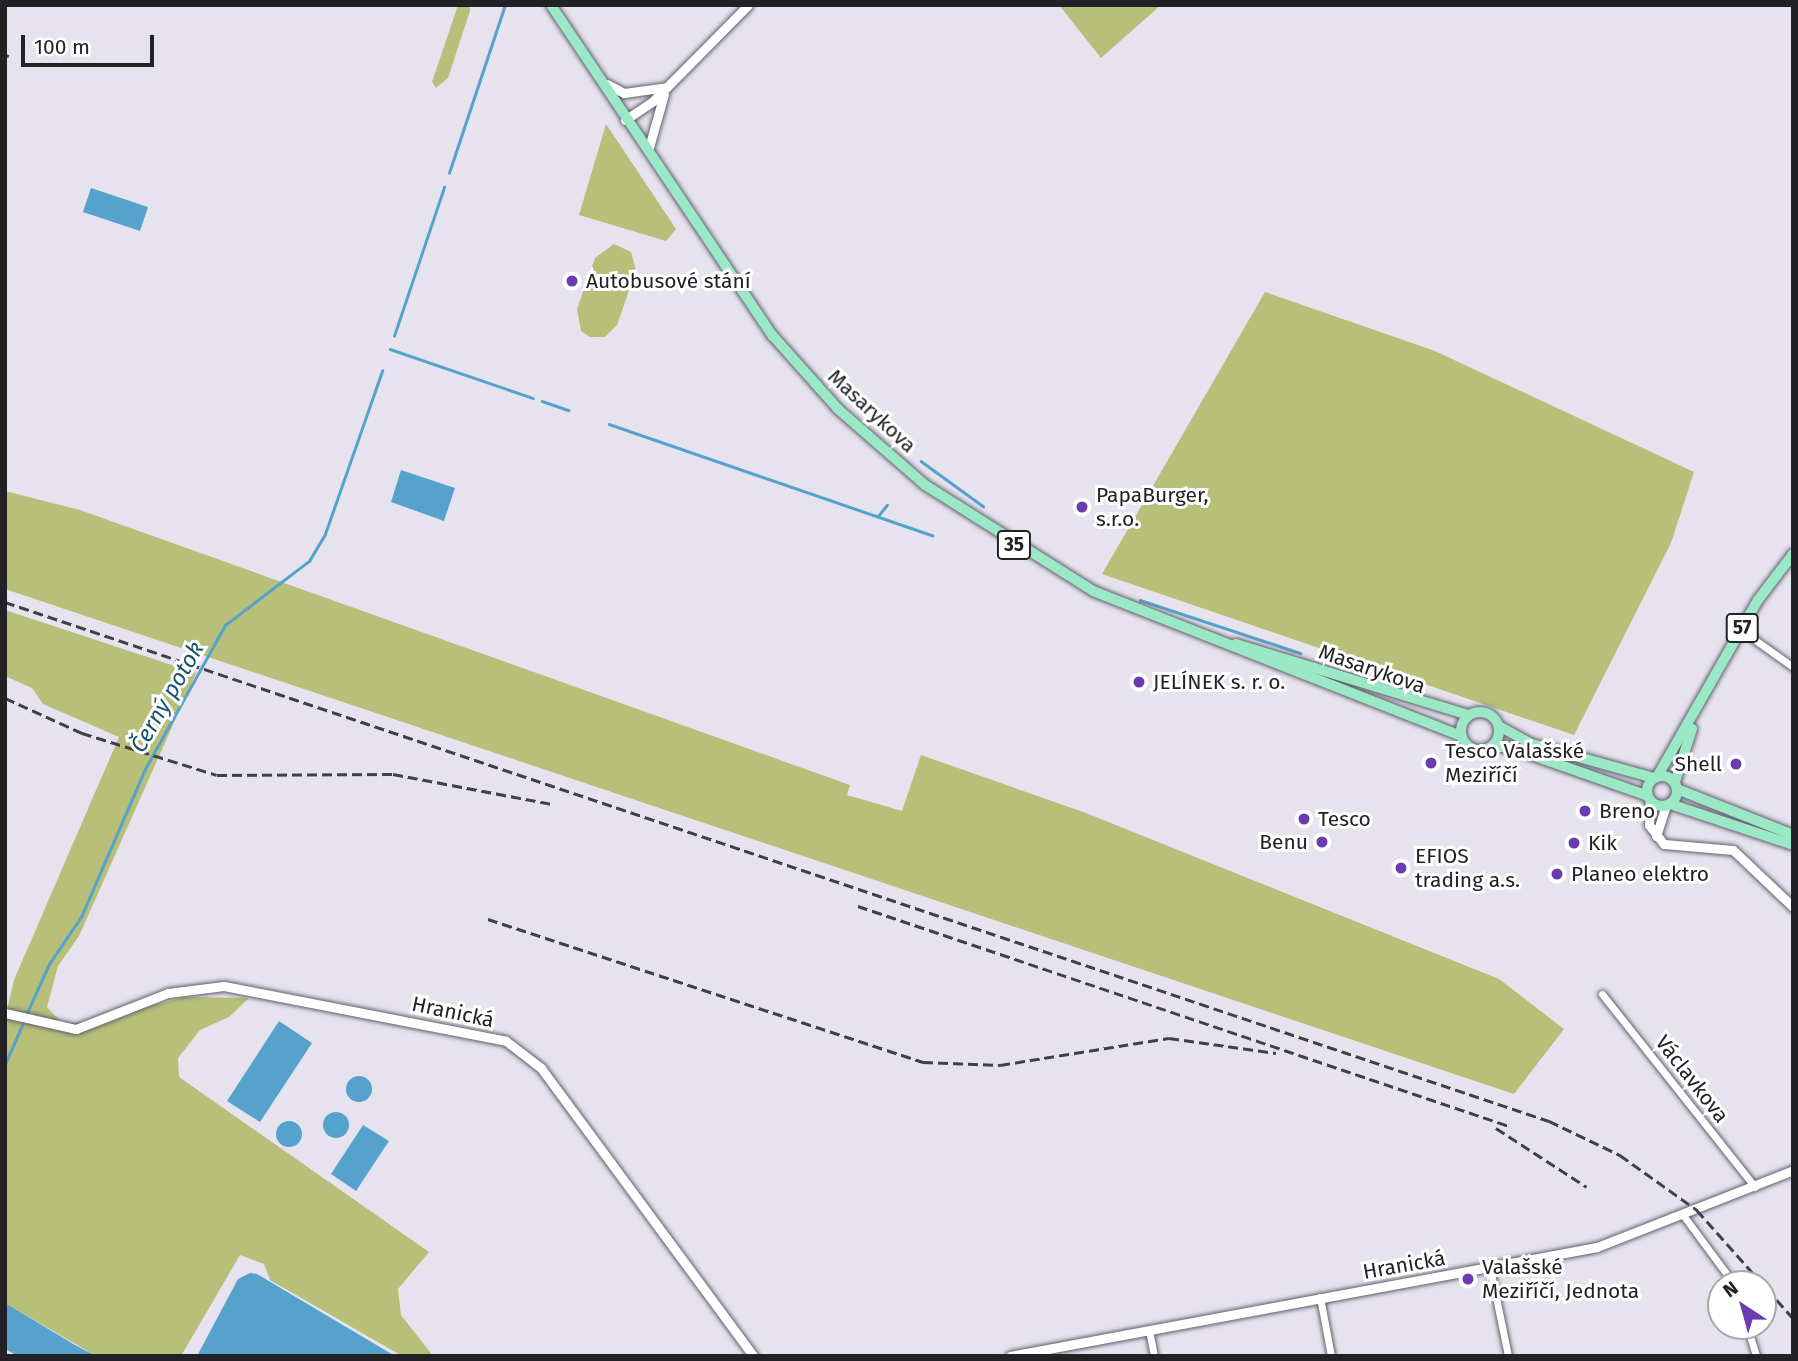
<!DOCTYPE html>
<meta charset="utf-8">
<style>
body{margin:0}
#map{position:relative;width:1798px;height:1361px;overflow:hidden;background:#e6e3ef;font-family:"Fira Sans",sans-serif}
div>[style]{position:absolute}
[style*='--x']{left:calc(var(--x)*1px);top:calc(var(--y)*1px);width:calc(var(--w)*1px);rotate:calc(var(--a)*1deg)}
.green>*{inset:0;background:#b7bf79}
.water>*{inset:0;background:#55a3cc}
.round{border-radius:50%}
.stream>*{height:2.5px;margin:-1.25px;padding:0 1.25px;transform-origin:1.25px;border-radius:1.25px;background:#55a3cc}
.roads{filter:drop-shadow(0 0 2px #63606b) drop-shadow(0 0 2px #63606b)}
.minor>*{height:7px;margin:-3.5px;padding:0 3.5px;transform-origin:3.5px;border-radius:3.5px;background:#fff}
.tertiary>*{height:9px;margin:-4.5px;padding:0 4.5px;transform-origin:4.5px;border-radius:4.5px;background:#fff}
.primary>*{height:10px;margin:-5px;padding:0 5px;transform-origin:5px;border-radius:5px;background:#9be8c7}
.primary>.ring{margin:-5px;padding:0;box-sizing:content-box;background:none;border:10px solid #9be8c7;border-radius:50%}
.rail>*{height:2.5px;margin-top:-1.25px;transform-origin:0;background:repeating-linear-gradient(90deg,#414045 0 10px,transparent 0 15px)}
.dots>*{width:19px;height:19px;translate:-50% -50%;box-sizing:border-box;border:4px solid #fff;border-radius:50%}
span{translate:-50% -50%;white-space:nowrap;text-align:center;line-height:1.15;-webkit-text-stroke:6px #fff;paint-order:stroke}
.shield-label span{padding:2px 5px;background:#fff;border:2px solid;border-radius:5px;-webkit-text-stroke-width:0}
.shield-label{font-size:19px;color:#222125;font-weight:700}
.poi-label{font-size:21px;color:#222125}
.left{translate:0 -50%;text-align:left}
.right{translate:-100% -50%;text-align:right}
.street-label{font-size:21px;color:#222125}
.water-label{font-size:23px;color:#15526f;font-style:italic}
.frame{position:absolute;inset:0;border:7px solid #222125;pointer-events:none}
.north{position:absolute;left:1707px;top:1270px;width:70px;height:70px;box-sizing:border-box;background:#fff;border:2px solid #a7a6a8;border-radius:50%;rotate:324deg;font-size:19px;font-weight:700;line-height:28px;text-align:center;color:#222125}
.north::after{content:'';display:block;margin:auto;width:24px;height:32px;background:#6b3bb2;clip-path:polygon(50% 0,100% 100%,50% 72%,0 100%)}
.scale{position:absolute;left:21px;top:35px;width:133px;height:32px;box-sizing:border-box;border:4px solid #222125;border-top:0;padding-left:9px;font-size:21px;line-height:24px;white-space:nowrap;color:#222125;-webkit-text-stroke:5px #fff;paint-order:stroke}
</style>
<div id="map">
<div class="green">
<i style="clip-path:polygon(458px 5px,470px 5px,470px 11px,448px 78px,436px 88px,432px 82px)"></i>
<i style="clip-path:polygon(1059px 5px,1161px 5px,1101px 58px)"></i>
<i style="clip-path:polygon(606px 124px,676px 229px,666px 241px,579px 215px)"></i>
<i style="clip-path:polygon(614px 244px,631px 252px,636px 270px,617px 325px,605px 337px,590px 337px,581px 331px,577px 309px,595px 258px)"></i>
<i style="clip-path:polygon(1265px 292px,1435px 351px,1694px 472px,1671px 543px,1574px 735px,1102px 574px)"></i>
<i style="clip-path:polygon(5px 491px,80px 510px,850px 785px,847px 795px,902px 811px,921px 755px,1086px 813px,1499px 979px,1564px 1029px,1514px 1094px,5px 589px)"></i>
<i style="clip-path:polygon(5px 610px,196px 673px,79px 936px,58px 966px,47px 1007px,62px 1023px,91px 1022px,184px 997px,249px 998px,229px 1017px,200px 1030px,178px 1058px,179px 1077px,429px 1252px,398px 1289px,401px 1315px,433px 1356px,402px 1356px,270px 1280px,264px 1264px,240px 1255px,181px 1356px,96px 1356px,5px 1303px,5px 1018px,14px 980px,119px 737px,43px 704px,32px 688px,5px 676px)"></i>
</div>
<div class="water">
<i style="clip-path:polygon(91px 188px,148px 207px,140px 231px,83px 212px)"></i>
<i style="clip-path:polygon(401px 470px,455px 488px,444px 521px,391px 502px)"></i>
<i style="clip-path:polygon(279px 1021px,312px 1043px,260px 1122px,227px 1101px)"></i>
<i class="round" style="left:346px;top:1076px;width:26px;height:26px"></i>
<i class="round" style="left:323px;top:1112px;width:26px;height:26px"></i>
<i class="round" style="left:276px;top:1121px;width:26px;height:26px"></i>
<i style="clip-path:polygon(363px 1125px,389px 1141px,356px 1191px,331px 1174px)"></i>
<i style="clip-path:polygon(250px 1273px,257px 1274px,395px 1356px,197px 1356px,238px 1279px)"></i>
<i style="clip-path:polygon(5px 1303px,75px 1345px,96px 1356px,18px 1356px,5px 1349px)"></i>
</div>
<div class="stream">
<i style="--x:449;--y:173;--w:177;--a:-71.6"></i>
<i style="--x:394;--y:336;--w:157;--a:-71.4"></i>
<i style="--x:390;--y:349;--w:151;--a:18.9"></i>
<i style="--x:542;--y:401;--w:28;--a:19"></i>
<i style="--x:609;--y:424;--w:342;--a:19"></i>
<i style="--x:921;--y:461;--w:77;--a:36"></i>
<i style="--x:878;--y:516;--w:14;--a:-51"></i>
<i style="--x:1140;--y:600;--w:169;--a:18.3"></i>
<i style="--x:26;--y:1015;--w:56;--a:-65.7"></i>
<i style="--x:49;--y:964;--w:57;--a:-55.8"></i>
<i style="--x:81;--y:917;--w:161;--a:-66.6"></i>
<i style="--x:145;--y:769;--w:165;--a:-60.9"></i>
<i style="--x:225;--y:625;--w:106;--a:-37.3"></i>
<i style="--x:309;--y:561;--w:31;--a:-59"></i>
<i style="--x:325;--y:534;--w:173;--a:-70.7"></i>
<i style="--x:5;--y:1064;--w:47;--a:-66.2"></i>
</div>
<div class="roads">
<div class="minor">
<i style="--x:1741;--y:630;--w:64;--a:35.4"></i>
<i style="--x:1602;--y:994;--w:246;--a:51.6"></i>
<i style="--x:1683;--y:1215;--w:86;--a:53.5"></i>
<i style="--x:1490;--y:1268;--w:90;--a:78.4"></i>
<i style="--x:1320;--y:1297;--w:60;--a:79.4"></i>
<i style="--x:1747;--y:1326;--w:31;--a:73"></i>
<i style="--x:1149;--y:1330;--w:26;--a:79"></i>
</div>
<div class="tertiary">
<i style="--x:607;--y:84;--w:19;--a:28"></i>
<i style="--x:624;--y:93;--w:43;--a:-7.9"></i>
<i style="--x:625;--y:120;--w:34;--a:-34"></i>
<i style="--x:653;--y:101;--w:135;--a:-45.3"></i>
<i style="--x:648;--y:151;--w:59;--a:-74.3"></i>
<i style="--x:1650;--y:800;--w:25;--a:92"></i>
<i style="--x:1649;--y:825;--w:24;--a:52"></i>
<i style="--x:1664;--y:844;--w:69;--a:5"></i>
<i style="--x:1733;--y:850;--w:83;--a:43.5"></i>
<i style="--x:1656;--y:836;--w:33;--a:-72"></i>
<i style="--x:5;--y:1013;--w:73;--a:12.7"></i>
<i style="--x:76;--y:1029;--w:99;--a:-21.4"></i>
<i style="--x:168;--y:993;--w:56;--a:-7.1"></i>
<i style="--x:224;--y:986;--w:287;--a:11"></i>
<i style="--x:506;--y:1041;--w:44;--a:37.6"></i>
<i style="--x:541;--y:1068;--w:358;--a:53.6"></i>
<i style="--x:1010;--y:1356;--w:597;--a:-10.52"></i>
<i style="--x:1597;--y:1247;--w:211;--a:-21.4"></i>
</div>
<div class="primary">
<i style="--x:551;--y:5;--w:399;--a:56.2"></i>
<i style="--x:773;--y:336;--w:98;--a:48.3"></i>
<i style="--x:838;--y:409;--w:116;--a:41.1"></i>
<i style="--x:925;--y:485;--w:199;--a:32.2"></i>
<i style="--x:1093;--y:591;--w:396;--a:21.5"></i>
<i style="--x:1236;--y:644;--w:243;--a:17"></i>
<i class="ring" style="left:1461px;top:712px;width:28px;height:28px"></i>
<i style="--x:1499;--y:726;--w:38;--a:29"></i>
<i style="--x:1532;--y:744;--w:127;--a:15.6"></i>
<i style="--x:1491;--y:747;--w:18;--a:0"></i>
<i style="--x:1509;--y:747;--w:147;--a:19.4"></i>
<i class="ring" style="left:1647px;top:776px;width:20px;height:20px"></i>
<i style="--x:1657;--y:777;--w:204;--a:-60.3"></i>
<i style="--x:1758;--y:600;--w:58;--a:-52.7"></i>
<i style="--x:1675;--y:782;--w:56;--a:-72.2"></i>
<i style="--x:1677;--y:789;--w:125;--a:21.6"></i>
<i style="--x:1670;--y:804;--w:130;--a:18.4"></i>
</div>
</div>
<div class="rail">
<i style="--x:5;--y:55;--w:4;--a:14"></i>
<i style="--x:5;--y:602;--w:1629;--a:18.58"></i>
<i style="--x:1549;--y:1121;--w:79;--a:25.6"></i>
<i style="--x:1620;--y:1155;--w:95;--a:35.5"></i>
<i style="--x:1697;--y:1210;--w:144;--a:48.4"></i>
<i style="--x:5;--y:698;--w:85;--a:24.4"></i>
<i style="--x:82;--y:733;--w:141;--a:17.3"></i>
<i style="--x:217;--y:775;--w:176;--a:-0.3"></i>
<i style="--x:393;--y:774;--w:162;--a:10.7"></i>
<i style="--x:858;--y:906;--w:690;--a:18.67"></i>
<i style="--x:488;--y:919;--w:458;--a:18.2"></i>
<i style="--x:923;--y:1062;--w:77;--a:2.2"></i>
<i style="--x:1000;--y:1065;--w:171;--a:-9.1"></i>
<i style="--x:1169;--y:1038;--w:108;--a:8"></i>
<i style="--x:1496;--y:1128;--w:108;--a:33"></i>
</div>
<div class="dots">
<i style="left:572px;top:281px;background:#6b3bb2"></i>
<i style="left:1082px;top:507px;background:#6b3bb2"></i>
<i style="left:1139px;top:682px;background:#6b3bb2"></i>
<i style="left:1431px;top:763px;background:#6b3bb2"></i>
<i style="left:1736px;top:764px;background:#6b3bb2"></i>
<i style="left:1585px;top:811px;background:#6b3bb2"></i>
<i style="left:1304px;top:819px;background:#6b3bb2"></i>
<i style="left:1322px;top:842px;background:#6b3bb2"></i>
<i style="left:1574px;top:843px;background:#6b3bb2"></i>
<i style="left:1401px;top:868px;background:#6b3bb2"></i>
<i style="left:1557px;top:874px;background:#6b3bb2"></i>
<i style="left:1468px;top:1279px;background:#6b3bb2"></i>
</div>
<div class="shield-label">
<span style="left:1014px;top:545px">35</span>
<span style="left:1742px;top:628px">57</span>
</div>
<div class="poi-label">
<span class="left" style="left:586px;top:281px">Autobusové stání</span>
<span class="left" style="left:1096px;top:507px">PapaBurger,<br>s.r.o.</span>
<span class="left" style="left:1153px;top:682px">JELÍNEK s. r. o.</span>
<span class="left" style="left:1445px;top:763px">Tesco Valašské<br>Meziříčí</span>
<span class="right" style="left:1722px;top:764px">Shell</span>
<span class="left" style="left:1599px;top:811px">Breno</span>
<span class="left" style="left:1318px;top:819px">Tesco</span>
<span class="right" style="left:1308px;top:842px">Benu</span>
<span class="left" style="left:1588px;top:843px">Kik</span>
<span class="left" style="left:1415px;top:868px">EFIOS<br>trading a.s.</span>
<span class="left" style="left:1571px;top:874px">Planeo elektro</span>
<span class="left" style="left:1482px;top:1279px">Valašské<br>Meziříčí, Jednota</span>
</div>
<div class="street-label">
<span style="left:872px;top:411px;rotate:43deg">Masarykova</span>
<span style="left:1372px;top:669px;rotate:19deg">Masarykova</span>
<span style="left:453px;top:1012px;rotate:12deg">Hranická</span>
<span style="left:1692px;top:1079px;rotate:52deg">Václavkova</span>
<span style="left:1404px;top:1265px;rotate:-10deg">Hranická</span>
</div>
<div class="water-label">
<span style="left:167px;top:697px;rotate:-60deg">Černý potok</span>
</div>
<div class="frame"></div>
<div class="north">N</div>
<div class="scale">100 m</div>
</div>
